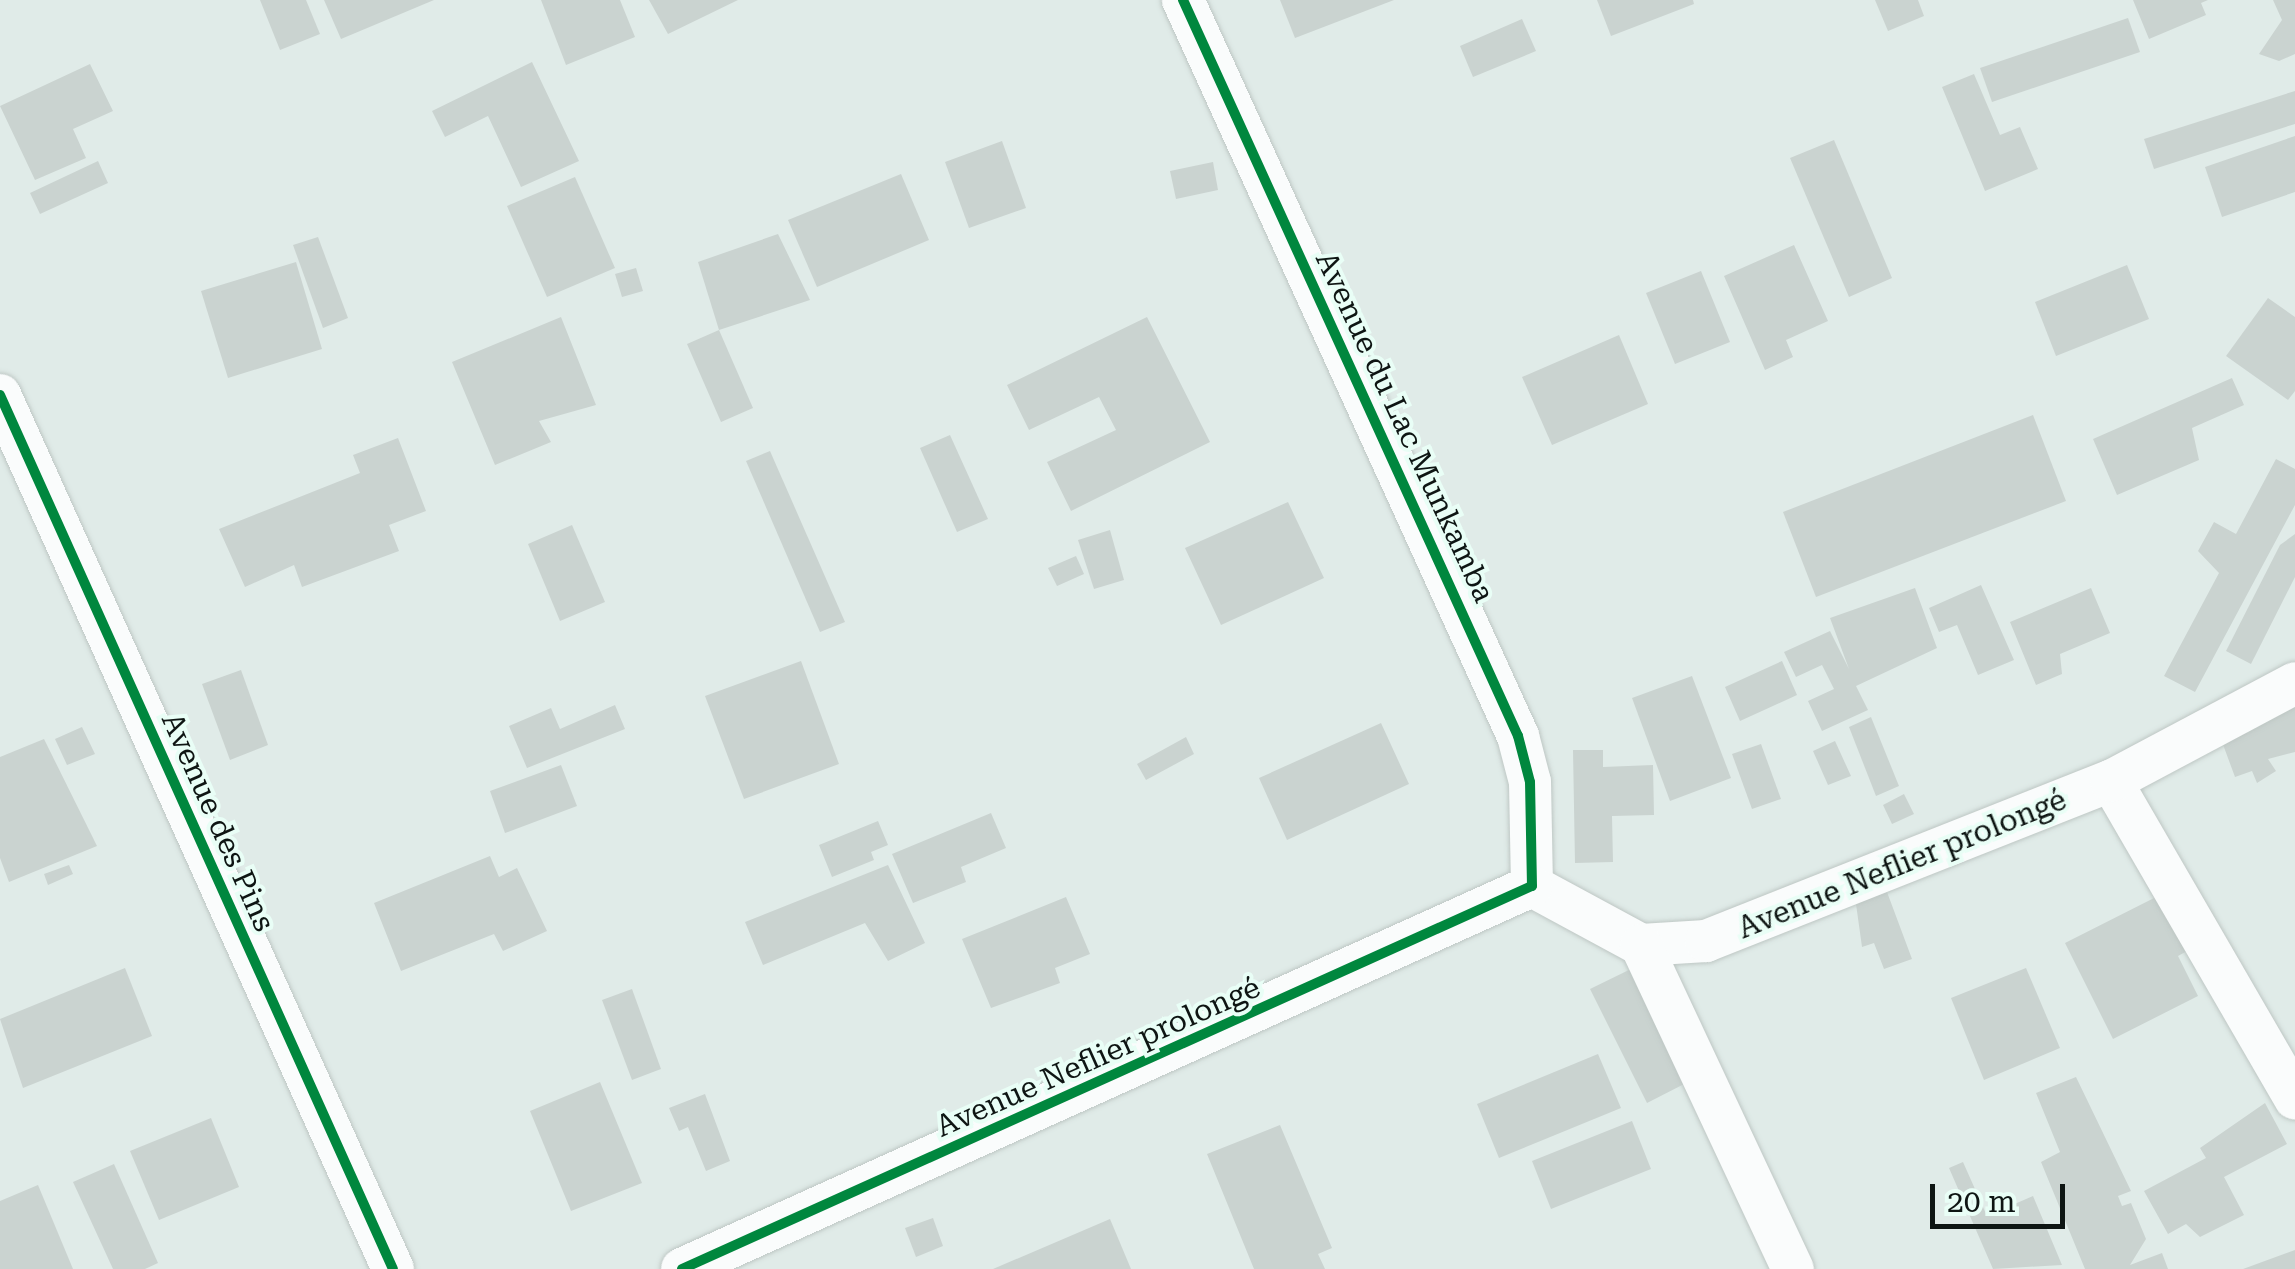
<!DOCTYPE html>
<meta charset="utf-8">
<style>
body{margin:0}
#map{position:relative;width:2295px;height:1269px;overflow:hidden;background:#e0ebe8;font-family:"Roboto Serif",serif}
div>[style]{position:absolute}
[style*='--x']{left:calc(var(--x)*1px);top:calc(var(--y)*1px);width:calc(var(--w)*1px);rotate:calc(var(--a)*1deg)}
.building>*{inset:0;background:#cad3d0}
.roads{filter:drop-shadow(0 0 2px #bec7c4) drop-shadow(0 0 2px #bec7c4)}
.street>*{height:42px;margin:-21px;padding:0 21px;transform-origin:21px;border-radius:21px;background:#fafcfc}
.cycleway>*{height:10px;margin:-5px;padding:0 5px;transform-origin:5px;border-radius:5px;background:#00873e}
span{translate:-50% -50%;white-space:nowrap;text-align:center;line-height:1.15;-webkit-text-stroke:8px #e9fef6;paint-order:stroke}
.street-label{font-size:30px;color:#0e1513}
.scale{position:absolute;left:1930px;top:1184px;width:135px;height:45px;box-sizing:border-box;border:5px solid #0e1513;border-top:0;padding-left:12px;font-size:30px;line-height:35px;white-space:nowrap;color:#0e1513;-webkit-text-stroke:8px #e9fef6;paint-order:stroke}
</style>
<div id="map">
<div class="building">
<i style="clip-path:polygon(260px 0,306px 0,320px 34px,280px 50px)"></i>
<i style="clip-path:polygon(324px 0,434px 0,341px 39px)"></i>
<i style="clip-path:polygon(541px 0,620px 0,635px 37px,566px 65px)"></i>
<i style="clip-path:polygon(649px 0,738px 0,668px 34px)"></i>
<i style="clip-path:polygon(1280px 0,1394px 0,1295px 38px)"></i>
<i style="clip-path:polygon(1597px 0,1693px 0,1694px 4px,1611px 36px)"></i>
<i style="clip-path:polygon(1875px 0,1918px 0,1924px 16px,1888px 31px)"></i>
<i style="clip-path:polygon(2133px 0,2208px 0,2201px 3px,2206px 15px,2149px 39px)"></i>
<i style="clip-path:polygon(2273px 0,2295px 0,2295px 54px,2279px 61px,2259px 54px,2282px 20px)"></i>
<i style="clip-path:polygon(2128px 18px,2140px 52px,1992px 102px,1980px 68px)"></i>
<i style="clip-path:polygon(1522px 19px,1536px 51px,1473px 77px,1460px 46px)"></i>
<i style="clip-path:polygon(532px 62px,579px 161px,521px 187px,488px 116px,445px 137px,432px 111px)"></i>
<i style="clip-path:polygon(90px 64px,113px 111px,73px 129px,86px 158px,35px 180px,0 106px)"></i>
<i style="clip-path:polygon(1974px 74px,2000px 135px,2020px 127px,2038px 169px,1985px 191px,1942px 87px)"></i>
<i style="clip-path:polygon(2295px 91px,2295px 124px,2154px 169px,2144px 139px)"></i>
<i style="clip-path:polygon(2295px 136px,2295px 192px,2222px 217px,2205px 167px)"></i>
<i style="clip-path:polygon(1834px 140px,1892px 278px,1849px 297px,1790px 158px)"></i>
<i style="clip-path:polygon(1002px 141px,1026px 208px,969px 228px,945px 162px)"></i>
<i style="clip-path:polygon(98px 161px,108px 183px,40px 214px,30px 193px)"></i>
<i style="clip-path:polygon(1213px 162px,1218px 190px,1176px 199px,1170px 171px)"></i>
<i style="clip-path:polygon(901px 174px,929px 240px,817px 287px,788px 220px)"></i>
<i style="clip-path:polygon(575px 177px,615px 268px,547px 297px,507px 206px)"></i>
<i style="clip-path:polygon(778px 234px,810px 300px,719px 330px,698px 262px)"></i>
<i style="clip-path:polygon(318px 237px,348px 318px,323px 328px,293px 245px)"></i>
<i style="clip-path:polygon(1794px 245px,1828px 321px,1786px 340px,1793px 357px,1765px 370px,1724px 276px)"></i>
<i style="clip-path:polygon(296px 262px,322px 349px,228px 378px,201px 291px)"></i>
<i style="clip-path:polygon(2127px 265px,2149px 319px,2056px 356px,2035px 302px)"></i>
<i style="clip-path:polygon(636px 268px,643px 291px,622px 297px,615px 274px)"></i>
<i style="clip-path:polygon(1701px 271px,1730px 342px,1675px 364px,1646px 293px)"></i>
<i style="clip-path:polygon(2268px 298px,2295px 317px,2295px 391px,2288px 400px,2226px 356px)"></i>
<i style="clip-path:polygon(561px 317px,596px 405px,539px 421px,551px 442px,495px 465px,452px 362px)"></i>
<i style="clip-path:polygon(1147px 317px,1210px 442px,1071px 511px,1047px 462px,1116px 430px,1099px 397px,1029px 430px,1007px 385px)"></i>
<i style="clip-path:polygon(719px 330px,753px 408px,721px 422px,687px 344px)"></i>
<i style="clip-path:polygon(1619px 335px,1648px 404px,1552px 445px,1522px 377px)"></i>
<i style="clip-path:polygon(2232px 378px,2244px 405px,2192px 428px,2199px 460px,2117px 495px,2093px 439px)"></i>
<i style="clip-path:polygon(2033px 415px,2066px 501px,1816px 597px,1783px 512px)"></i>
<i style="clip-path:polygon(950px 435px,988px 519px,957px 532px,920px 448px)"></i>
<i style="clip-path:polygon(398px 438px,426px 511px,389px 525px,399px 551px,302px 587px,294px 565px,245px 587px,219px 529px,360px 473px,353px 455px)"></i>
<i style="clip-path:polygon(770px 451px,845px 622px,820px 632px,746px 461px)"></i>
<i style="clip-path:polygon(2276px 459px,2295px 469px,2295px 505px,2195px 692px,2164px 676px,2219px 573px,2198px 551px,2214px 522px,2236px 534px)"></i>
<i style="clip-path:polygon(1288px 502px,1324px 578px,1221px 625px,1185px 548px)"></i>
<i style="clip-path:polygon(572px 525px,605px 602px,560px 621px,528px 544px)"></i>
<i style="clip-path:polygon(1110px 530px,1124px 580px,1094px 589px,1078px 540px)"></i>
<i style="clip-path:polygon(2295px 534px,2295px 577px,2251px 664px,2226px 651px,2280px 545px)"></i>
<i style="clip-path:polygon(1076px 556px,1084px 574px,1057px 586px,1048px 568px)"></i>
<i style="clip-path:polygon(1981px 585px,2014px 660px,1978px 675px,1957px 625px,1939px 632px,1929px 608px)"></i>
<i style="clip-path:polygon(1915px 588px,1937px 648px,1856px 686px,1868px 710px,1822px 731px,1808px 701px,1834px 689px,1822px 665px,1796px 677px,1784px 652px,1830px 631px,1849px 669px,1830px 618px)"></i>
<i style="clip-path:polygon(2091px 588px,2110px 633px,2060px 654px,2062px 674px,2036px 685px,2010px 622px)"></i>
<i style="clip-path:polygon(801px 661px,839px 764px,744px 799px,705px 696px)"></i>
<i style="clip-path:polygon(1782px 661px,1797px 695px,1740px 721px,1725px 687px)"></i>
<i style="clip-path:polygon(241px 670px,268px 745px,230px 760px,202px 684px)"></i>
<i style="clip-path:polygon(1692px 676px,1731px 778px,1670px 801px,1632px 698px)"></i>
<i style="clip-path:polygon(2295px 703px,2295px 752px,2268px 759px,2276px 771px,2257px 783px,2252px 771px,2235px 777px,2218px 731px)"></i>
<i style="clip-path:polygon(615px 705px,625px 729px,527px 768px,509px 726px,551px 708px,560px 729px)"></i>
<i style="clip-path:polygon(1871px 717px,1899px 786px,1876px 796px,1849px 727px)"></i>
<i style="clip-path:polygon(1381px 723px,1409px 784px,1287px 840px,1259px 778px)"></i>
<i style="clip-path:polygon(82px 727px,95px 754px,67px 765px,55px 739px)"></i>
<i style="clip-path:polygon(1186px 737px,1194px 754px,1146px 780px,1137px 764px)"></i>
<i style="clip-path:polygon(44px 739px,97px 846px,9px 882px,0 858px,0 757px)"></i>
<i style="clip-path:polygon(1835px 741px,1851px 776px,1828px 785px,1813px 751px)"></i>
<i style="clip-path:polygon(1761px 744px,1781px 799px,1752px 809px,1732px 754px)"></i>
<i style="clip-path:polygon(1573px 750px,1603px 750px,1603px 767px,1653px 765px,1654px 815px,1612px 816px,1613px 862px,1575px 863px)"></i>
<i style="clip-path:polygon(561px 765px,577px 806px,505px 833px,490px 791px)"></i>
<i style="clip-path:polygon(1904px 794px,1914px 814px,1892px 824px,1883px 805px)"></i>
<i style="clip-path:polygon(991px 813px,1006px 848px,961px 867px,966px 882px,913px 903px,892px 854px)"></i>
<i style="clip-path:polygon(878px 821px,888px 845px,871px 852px,874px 860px,832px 877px,819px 845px)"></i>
<i style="clip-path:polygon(490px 856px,499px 877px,517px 868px,547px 931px,503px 951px,494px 934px,401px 971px,374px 903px)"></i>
<i style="clip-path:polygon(69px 865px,73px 874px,48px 885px,44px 874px)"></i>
<i style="clip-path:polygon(888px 865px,925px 943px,888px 961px,865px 923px,763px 965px,745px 922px)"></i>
<i style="clip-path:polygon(1887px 892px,1912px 959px,1884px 969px,1874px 943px,1862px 947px,1856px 904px)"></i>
<i style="clip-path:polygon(2160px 895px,2189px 950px,2178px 956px,2198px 996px,2113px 1039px,2065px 943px)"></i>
<i style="clip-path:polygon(1066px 897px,1090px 954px,1055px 968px,1060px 983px,991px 1008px,962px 939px)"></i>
<i style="clip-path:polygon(1635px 967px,1692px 1080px,1647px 1103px,1590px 989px)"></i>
<i style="clip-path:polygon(125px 968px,152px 1036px,23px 1088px,0 1019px)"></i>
<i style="clip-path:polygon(2026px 968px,2060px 1048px,1984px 1080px,1951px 998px)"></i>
<i style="clip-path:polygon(632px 989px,661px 1069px,632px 1080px,602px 1000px)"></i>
<i style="clip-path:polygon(1598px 1054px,1621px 1108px,1499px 1158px,1477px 1104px)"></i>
<i style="clip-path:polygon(2076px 1077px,2131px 1191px,2118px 1196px,2122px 1206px,2131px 1203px,2146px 1239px,2130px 1265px,2162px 1253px,2168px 1269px,2085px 1269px,2041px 1162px,2060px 1152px,2036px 1093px)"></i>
<i style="clip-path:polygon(600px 1082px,642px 1183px,571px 1211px,530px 1111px)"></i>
<i style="clip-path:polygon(705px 1094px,730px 1161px,706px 1171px,688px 1127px,679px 1131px,669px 1108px)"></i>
<i style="clip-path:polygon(2265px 1103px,2287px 1144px,2224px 1177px,2244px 1215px,2200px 1237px,2186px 1224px,2168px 1234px,2144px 1191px,2206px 1158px,2200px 1148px)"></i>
<i style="clip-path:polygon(211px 1118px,239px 1187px,159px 1220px,130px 1151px)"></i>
<i style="clip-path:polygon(1632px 1121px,1651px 1169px,1551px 1209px,1532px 1161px)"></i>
<i style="clip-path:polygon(1280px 1125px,1332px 1248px,1318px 1254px,1325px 1269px,1254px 1269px,1207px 1154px)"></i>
<i style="clip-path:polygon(1963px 1162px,1987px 1216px,2033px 1196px,2062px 1265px,1993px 1269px,1949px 1168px)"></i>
<i style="clip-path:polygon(114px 1164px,158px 1263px,145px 1269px,113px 1269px,73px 1182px)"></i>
<i style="clip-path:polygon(38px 1185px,73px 1269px,0 1269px,0 1201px)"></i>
<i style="clip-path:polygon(933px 1218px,943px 1246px,916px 1257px,905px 1228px)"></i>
<i style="clip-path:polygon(1110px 1219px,1131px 1269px,993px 1269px)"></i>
<i style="clip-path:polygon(2295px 1250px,2295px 1269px,2243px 1269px)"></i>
</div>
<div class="roads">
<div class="street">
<i style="--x:1183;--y:0;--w:809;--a:65.53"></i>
<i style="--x:1518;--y:736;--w:48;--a:75.4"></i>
<i style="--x:1530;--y:782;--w:104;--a:88.9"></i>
<i style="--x:0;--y:395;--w:958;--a:65.79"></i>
<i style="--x:2111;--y:781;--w:367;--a:59.9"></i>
<i style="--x:1532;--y:886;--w:124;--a:28.4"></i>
<i style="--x:1641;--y:945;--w:65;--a:-3.5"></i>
<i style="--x:1706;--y:941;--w:435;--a:-21.6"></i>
<i style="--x:2111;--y:781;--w:208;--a:-28"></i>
<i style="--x:1641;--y:945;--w:358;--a:64.9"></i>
<i style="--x:682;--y:1269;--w:932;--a:-24.26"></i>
</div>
</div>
<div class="cycleway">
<i style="--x:0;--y:395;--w:958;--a:65.79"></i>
<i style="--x:682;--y:1269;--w:932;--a:-24.26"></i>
<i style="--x:1532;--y:886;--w:104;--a:-91.1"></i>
<i style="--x:1530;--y:782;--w:48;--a:-104.6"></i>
<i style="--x:1518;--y:736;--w:809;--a:-114.47"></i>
</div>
<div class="street-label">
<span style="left:1405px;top:427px;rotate:65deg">Avenue du Lac Munkamba</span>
<span style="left:218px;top:822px;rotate:66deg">Avenue des Pins</span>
<span style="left:1902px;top:864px;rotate:-22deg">Avenue Neflier prolongé</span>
<span style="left:1098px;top:1057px;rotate:-24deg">Avenue Neflier prolongé</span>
</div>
<div class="scale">20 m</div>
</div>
